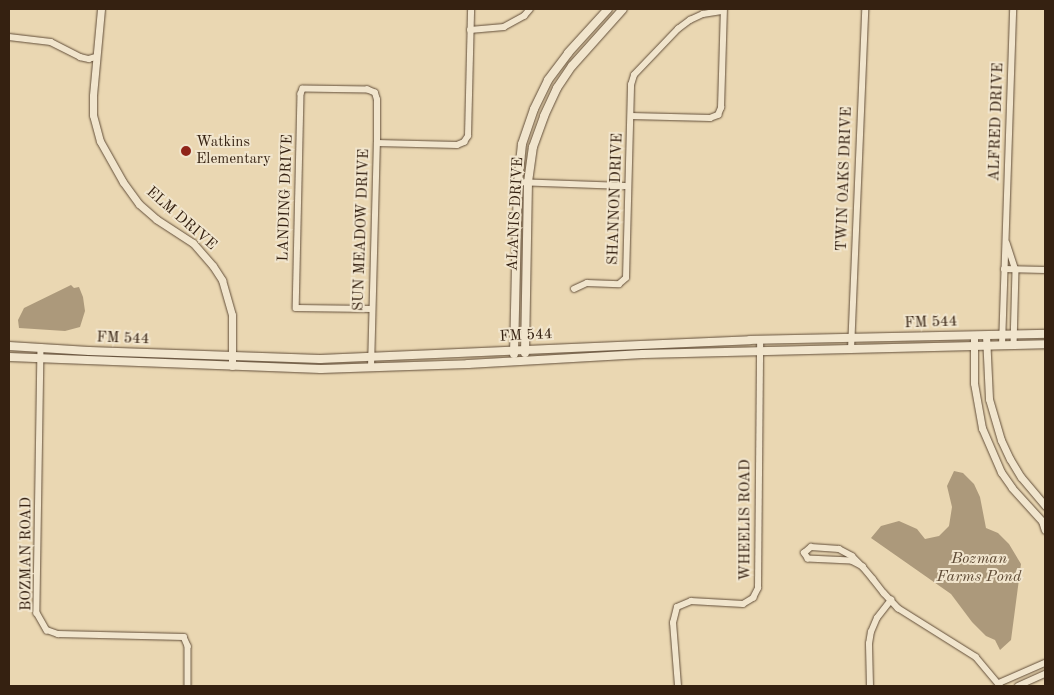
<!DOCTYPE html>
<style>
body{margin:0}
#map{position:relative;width:1054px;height:695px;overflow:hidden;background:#ead7b2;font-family:"Old Standard TT",serif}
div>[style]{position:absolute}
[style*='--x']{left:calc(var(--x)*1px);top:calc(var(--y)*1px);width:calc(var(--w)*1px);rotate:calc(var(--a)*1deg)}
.water>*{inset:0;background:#ac997b}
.roads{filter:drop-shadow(0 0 1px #624e39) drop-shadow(0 0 1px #624e39)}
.minor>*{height:5.5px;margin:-2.75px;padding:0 2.75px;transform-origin:2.75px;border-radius:2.75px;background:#f1e5cd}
.tertiary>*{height:7px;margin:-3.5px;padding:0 3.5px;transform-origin:3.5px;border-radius:3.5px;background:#f1e5cd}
.secondary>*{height:8px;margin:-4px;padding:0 4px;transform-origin:4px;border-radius:4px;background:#f1e5cd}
.dots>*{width:14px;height:14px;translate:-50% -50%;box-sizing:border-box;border:2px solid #f1e5cd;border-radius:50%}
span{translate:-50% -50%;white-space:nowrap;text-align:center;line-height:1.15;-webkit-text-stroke:4px #f1e5cd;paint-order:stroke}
.street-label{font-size:15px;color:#352111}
.poi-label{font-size:15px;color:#352111}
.left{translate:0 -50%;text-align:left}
.water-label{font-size:16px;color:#5f4b36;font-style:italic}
.frame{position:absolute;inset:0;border:10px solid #352111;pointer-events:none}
</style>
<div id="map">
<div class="water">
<i style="clip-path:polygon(71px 285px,74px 288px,79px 287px,83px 297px,85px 311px,80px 327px,65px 331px,19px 328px,18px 320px,24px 308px)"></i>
<i style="clip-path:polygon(954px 471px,963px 473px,974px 484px,980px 497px,986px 528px,998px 533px,1009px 544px,1021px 564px,1011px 640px,1000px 650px,995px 640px,986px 636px,972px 622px,951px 594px,871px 538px,881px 526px,899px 521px,917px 529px,925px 539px,939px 536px,949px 526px,952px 507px,947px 486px)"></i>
</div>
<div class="roads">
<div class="minor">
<i style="--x:470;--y:30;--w:34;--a:-5"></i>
<i style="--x:504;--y:27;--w:23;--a:-29"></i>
<i style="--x:524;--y:16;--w:9;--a:-49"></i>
<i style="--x:9;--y:37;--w:42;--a:6.8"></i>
<i style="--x:51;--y:42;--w:33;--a:27"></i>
<i style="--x:80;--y:57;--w:9;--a:13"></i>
<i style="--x:89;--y:59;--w:7;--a:-16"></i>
<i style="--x:631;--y:116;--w:79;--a:1.5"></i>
<i style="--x:710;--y:118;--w:9;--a:-21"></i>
<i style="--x:718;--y:115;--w:8;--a:-67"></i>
<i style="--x:721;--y:108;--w:99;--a:-88.3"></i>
<i style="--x:377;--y:143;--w:80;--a:1.4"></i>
<i style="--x:457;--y:145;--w:8;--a:-23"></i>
<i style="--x:464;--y:142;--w:7;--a:-56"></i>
<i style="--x:468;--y:136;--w:127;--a:-88.6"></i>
<i style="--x:518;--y:182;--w:110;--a:2.1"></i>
<i style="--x:1007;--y:243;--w:28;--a:72"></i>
<i style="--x:1016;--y:270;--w:75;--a:91.5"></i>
<i style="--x:1004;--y:269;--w:41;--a:1.4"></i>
<i style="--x:574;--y:289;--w:14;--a:-25"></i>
<i style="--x:587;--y:283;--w:32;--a:2"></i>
<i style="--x:619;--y:284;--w:9;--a:-41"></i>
<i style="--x:626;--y:278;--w:193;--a:-88.5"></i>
<i style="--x:631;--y:85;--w:10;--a:-73"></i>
<i style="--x:634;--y:75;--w:64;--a:-46.3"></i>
<i style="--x:678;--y:29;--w:15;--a:-37"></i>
<i style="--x:690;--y:20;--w:14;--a:-25"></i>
<i style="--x:703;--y:14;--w:20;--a:-9"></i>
<i style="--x:1002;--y:346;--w:337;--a:-88.1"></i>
<i style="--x:41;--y:347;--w:266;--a:90.9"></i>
<i style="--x:37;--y:613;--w:20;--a:60"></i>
<i style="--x:47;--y:630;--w:12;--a:20"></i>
<i style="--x:58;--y:634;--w:126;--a:1.4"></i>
<i style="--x:184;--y:637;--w:10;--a:66"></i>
<i style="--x:188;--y:646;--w:40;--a:90"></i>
<i style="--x:851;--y:350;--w:341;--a:-87.6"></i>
<i style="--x:371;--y:368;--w:225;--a:-88.5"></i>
<i style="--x:377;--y:143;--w:43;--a:-90"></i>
<i style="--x:377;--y:100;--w:7;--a:-106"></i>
<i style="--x:375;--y:93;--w:8;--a:-157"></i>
<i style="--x:368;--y:90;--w:65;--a:-179.1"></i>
<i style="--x:303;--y:89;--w:5;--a:112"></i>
<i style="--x:301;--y:94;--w:214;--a:91.3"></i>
<i style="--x:296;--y:308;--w:76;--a:0.8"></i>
<i style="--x:863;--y:567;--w:13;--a:-153"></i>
<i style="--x:851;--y:561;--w:43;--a:-177.3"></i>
<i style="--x:808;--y:559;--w:7;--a:-124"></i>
<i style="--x:804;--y:553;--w:9;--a:-41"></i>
<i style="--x:811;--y:547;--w:28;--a:4"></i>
<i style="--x:839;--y:549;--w:15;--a:28"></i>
<i style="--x:852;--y:556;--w:16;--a:45"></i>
<i style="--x:863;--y:567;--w:16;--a:50"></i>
<i style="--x:873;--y:579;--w:18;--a:52"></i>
<i style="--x:884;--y:593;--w:21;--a:47"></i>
<i style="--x:898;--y:608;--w:92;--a:32.1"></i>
<i style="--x:976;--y:657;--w:38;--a:50"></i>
<i style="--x:999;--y:683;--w:50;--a:-23.5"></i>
<i style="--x:678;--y:686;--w:63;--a:-94.5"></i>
<i style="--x:673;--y:623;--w:16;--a:-76"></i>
<i style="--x:677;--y:607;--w:15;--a:-23"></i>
<i style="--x:691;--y:601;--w:52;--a:3.3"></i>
<i style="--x:743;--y:604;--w:12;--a:-31"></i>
<i style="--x:753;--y:598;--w:11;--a:-63"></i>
<i style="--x:758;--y:588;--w:248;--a:-89.5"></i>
<i style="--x:870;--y:686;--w:42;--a:-91.4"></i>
<i style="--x:869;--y:644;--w:12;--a:-81"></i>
<i style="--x:871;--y:632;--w:15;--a:-67"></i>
<i style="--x:877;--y:618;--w:23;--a:-52"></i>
<i style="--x:1018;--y:686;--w:30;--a:-24"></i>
</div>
<div class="tertiary">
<i style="--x:101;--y:9;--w:87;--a:95.3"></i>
<i style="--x:93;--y:96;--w:19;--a:90"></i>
<i style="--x:93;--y:115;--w:27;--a:75"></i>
<i style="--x:100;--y:141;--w:47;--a:60.7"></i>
<i style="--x:123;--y:182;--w:27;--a:54"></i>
<i style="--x:139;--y:204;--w:23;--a:41"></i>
<i style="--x:156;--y:219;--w:44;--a:33"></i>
<i style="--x:193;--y:243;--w:30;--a:49"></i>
<i style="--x:213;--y:266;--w:17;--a:57"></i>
<i style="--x:222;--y:280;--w:36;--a:74"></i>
<i style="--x:232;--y:315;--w:51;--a:90"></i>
<i style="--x:974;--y:335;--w:48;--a:90"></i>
<i style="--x:974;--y:383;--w:46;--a:79.9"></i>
<i style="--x:982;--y:428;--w:48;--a:66.6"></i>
<i style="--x:1001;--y:472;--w:19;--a:55"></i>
<i style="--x:1012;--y:488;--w:45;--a:47.7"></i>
<i style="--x:1042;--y:521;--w:9;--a:72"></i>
<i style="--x:986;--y:335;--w:64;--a:87.3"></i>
<i style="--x:989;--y:399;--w:43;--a:73.7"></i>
<i style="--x:1001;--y:440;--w:21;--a:65"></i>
<i style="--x:1010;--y:459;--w:21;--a:59"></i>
<i style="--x:1021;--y:477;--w:38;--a:50"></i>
</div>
<div class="secondary">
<i style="--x:9;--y:346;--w:80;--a:3.6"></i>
<i style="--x:89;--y:351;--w:231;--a:2"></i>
<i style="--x:320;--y:359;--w:430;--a:-2.5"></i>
<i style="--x:750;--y:340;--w:295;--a:-1.2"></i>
<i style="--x:525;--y:353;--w:171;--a:-89"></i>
<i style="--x:528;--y:182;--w:35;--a:-82"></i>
<i style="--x:533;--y:147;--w:33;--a:-70"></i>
<i style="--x:544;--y:116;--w:31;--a:-65"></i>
<i style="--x:557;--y:88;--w:27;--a:-56"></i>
<i style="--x:572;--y:66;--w:76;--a:-48.2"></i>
<i style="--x:514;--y:354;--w:172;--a:-88.7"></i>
<i style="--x:518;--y:182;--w:38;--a:-84"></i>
<i style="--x:522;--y:144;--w:37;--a:-71"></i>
<i style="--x:534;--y:109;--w:32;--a:-64"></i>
<i style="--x:548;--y:80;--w:34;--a:-53"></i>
<i style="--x:568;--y:53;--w:59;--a:-47.7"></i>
<i style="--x:9;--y:357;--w:312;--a:2.2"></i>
<i style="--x:321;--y:369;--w:147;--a:-1.9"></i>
<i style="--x:468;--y:364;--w:175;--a:-3.3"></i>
<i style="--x:643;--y:354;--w:402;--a:-1.4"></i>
</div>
</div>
<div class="dots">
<i style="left:186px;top:151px;background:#8f2418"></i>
</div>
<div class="street-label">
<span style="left:997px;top:122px;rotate:-88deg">ALFRED DRIVE</span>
<span style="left:845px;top:179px;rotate:-88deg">TWIN OAKS DRIVE</span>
<span style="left:286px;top:198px;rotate:-88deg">LANDING DRIVE</span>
<span style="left:616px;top:199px;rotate:-88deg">SHANNON DRIVE</span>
<span style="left:516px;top:214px;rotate:-87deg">ALANIS DRIVE</span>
<span style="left:181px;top:219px;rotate:41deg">ELM DRIVE</span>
<span style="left:362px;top:230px;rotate:-88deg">SUN MEADOW DRIVE</span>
<span style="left:931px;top:323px;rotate:-2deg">FM 544</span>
<span style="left:526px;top:336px;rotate:-3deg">FM 544</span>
<span style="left:123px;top:339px;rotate:2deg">FM 544</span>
<span style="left:746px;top:520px;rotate:-90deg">WHEELIS ROAD</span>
<span style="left:27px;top:554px;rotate:-90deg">BOZMAN ROAD</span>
</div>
<div class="poi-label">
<span class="left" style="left:196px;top:151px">Watkins<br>Elementary</span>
</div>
<div class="water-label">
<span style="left:979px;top:568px">Bozman<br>Farms Pond</span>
</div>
<div class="frame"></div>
</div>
